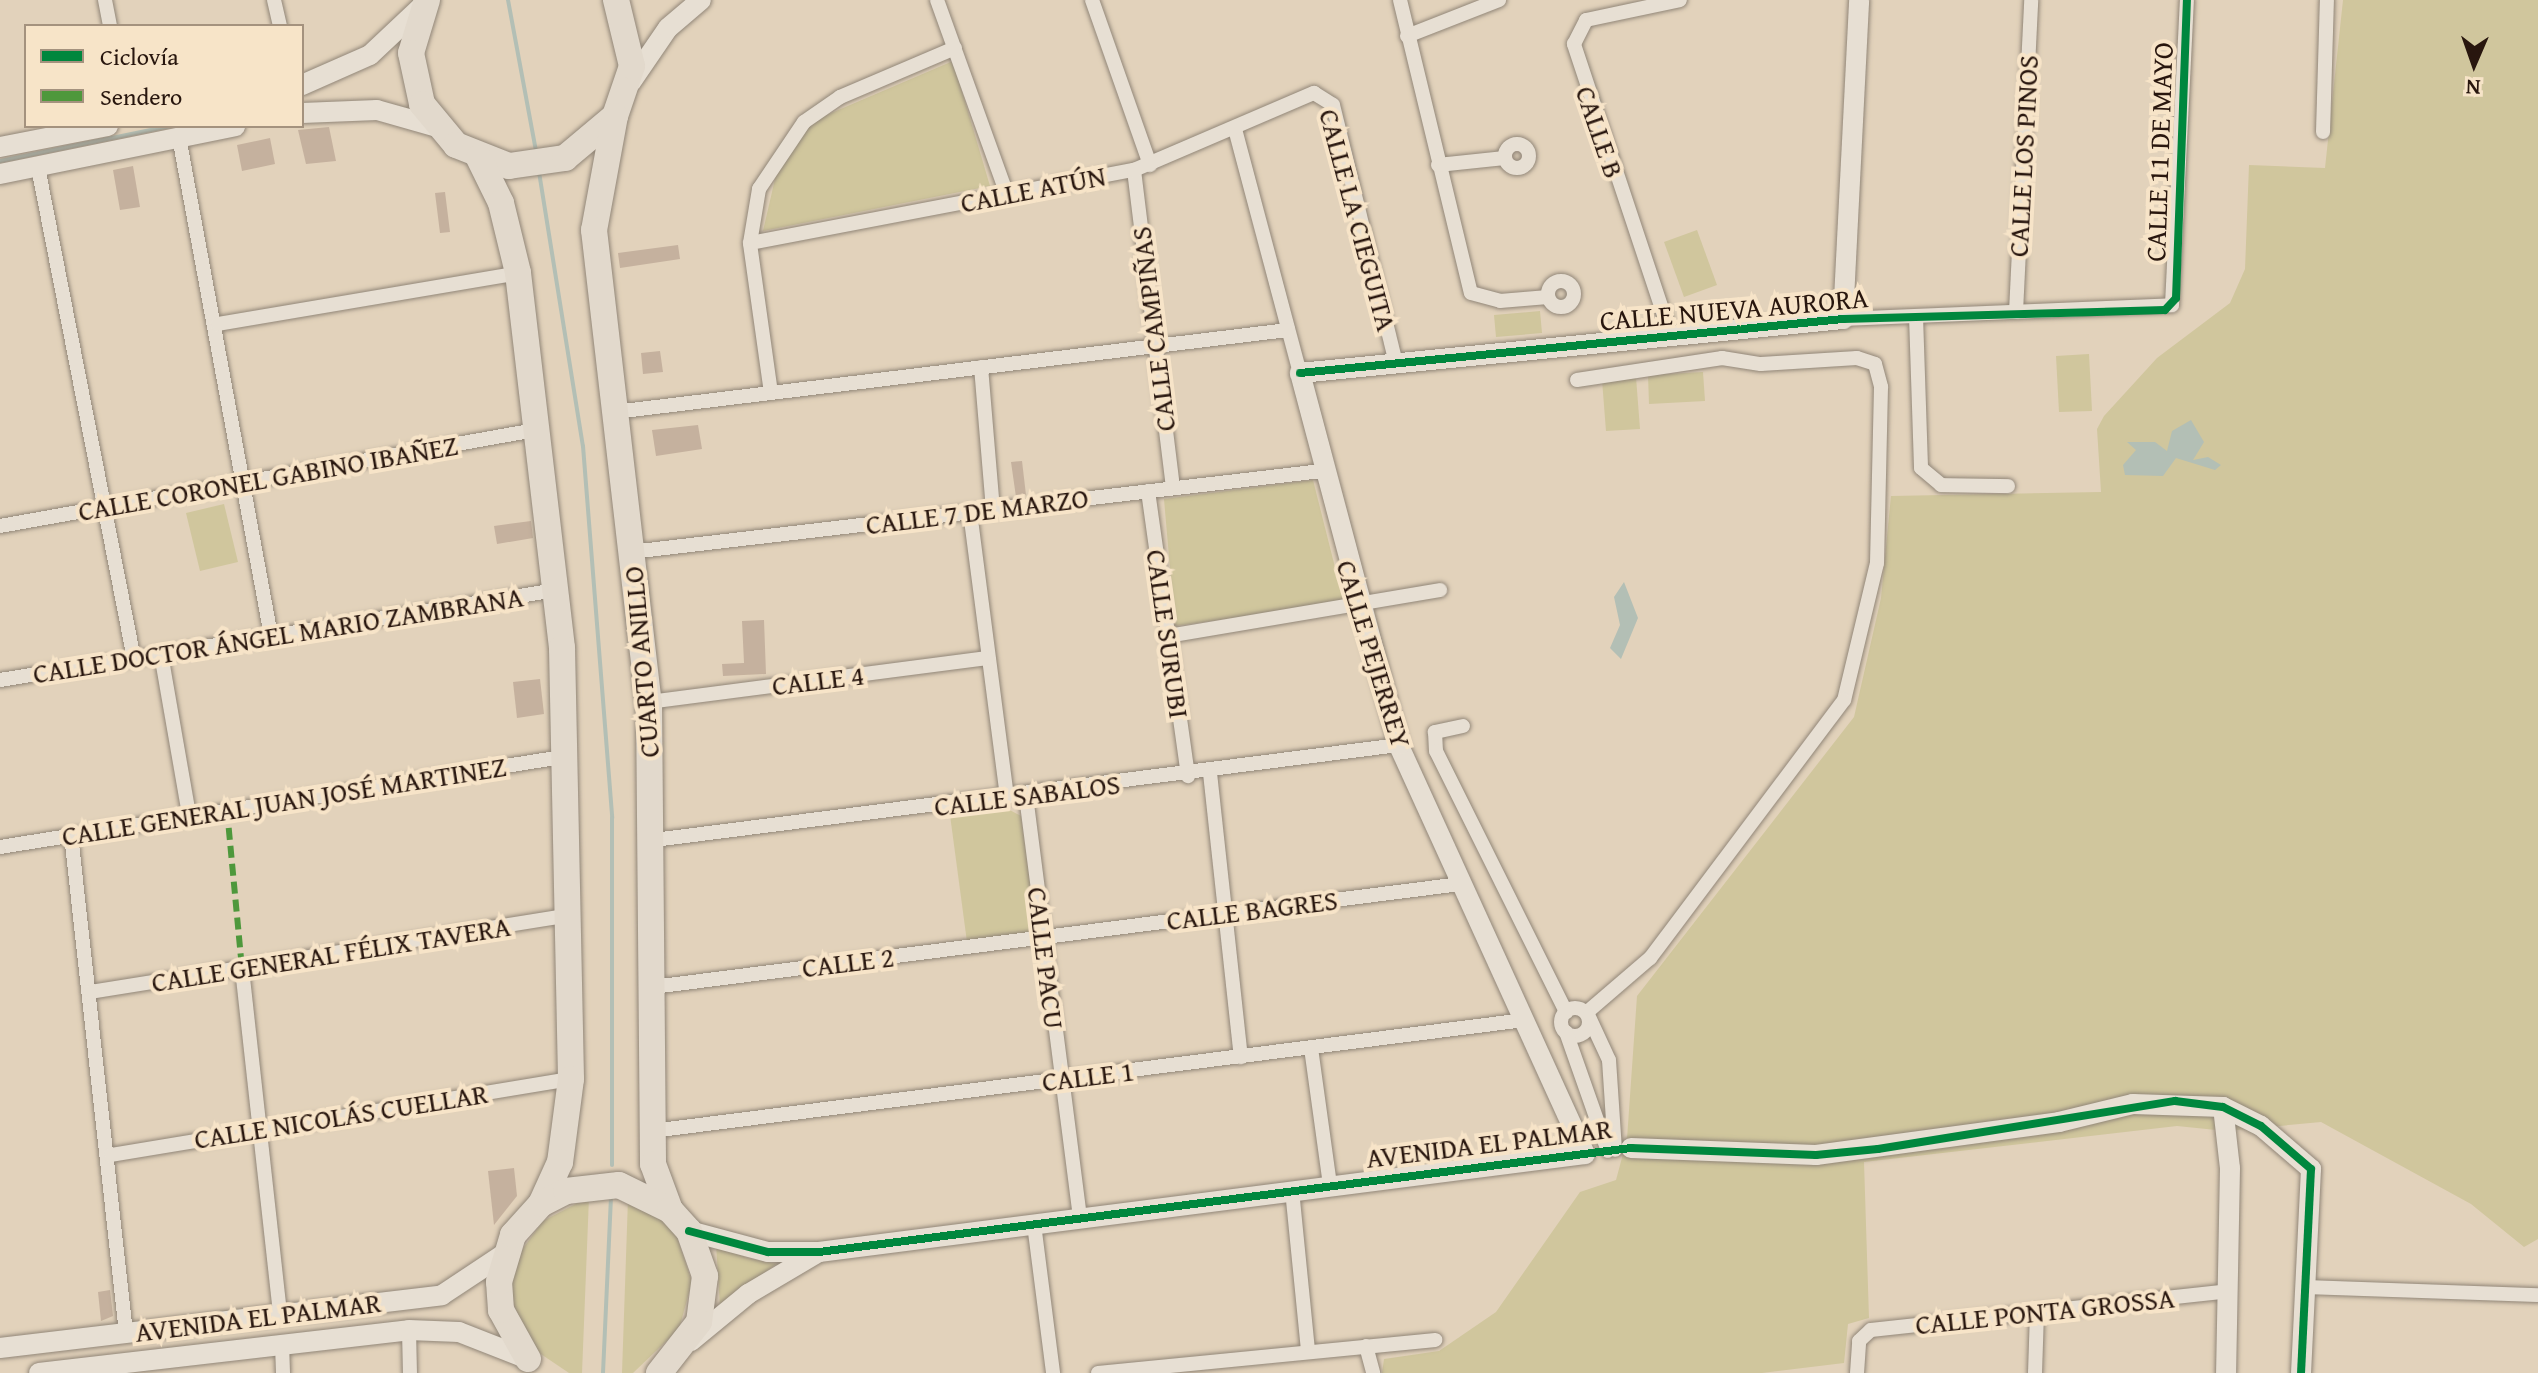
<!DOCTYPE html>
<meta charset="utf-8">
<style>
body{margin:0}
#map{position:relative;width:2538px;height:1373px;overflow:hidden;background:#e2d2bb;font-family:"Gentium Book Plus",serif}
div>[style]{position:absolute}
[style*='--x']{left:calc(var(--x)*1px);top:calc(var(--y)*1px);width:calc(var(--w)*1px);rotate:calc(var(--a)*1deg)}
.green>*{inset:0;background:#d0c69d}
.water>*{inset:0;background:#b3bfb5}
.stream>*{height:4px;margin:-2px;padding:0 2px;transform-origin:2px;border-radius:2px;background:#b3bfb5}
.building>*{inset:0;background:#c5b19e}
.roads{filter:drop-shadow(0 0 2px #918678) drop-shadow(0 0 2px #918678)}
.street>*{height:14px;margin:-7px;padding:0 7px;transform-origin:7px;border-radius:7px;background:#e7dfd3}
.street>.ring{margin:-7px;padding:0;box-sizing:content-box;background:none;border:14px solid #e7dfd3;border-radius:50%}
.secondary>*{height:20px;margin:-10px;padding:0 10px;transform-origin:10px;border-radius:10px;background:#e7dfd3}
.highway>*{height:26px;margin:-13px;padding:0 13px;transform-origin:13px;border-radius:13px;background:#e2d9cc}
.quiet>*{height:6px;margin-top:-3px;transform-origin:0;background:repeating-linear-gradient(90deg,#4e983c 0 12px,transparent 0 18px)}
.cycleway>*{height:8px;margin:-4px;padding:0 4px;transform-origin:4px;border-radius:4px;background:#00873e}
span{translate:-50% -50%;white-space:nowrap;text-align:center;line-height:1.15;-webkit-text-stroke:8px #f7e4c8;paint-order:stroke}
.street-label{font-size:28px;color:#28160e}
.legend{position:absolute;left:24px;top:24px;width:280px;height:104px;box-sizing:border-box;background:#f7e4c8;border:2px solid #a4927e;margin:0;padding:10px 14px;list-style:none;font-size:24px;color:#28160e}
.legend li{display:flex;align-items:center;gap:16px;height:40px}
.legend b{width:40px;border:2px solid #a4927e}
.north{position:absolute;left:2434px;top:24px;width:80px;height:80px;-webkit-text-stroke:6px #f7e4c8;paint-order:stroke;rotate:182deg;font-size:22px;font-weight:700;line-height:32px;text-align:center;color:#28160e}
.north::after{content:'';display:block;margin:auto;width:28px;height:36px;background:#28160e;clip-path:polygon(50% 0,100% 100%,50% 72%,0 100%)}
</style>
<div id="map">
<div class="green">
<i style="clip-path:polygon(2343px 0,2538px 0,2538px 1239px,2524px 1247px,2471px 1204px,2321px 1122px,2226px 1131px,2177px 1126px,1864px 1162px,1869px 1318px,1848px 1324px,1844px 1363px,1762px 1373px,1382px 1373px,1384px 1359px,1439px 1351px,1496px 1312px,1580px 1192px,1616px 1180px,1627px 1139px,1637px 996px,1854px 717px,1881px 598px,1891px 496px,2101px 492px,2097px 429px,2104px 416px,2157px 358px,2230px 303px,2245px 269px,2249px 165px,2325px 168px)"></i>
<i style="clip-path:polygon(953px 61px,990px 186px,763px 231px,778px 166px,815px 120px)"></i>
<i style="clip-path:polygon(1697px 230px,1717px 285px,1684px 297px,1664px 242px)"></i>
<i style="clip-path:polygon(1540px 311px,1542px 333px,1496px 337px,1494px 315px)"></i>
<i style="clip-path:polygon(2089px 354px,2092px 411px,2059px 412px,2056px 356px)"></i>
<i style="clip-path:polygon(1703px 372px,1705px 401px,1649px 404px,1648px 375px)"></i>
<i style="clip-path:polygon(1636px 377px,1640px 429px,1606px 431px,1602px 380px)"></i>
<i style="clip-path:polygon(1313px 480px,1344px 603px,1175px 626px,1164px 499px)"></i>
<i style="clip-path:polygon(224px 504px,238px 562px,200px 571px,186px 513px)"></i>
<i style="clip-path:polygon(1006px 808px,1021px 816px,1036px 924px,1030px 932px,967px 942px,950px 815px)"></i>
<i style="clip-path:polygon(589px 1197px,582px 1373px,569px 1373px,529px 1346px,509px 1291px,519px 1254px,543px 1221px)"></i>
<i style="clip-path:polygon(628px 1199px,673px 1225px,692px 1282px,679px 1329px,633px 1373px,622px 1373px)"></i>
<i style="clip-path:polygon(716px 1244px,747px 1258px,776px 1264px,720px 1306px)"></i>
</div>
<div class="water">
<i style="clip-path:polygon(2191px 420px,2204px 442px,2193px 460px,2208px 457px,2221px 465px,2215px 470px,2176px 458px,2163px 476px,2125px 475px,2123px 465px,2136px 450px,2127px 442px,2155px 442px,2167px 451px,2172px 431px)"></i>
<i style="clip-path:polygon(1624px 582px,1638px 618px,1621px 659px,1610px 648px,1620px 625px,1614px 597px)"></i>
</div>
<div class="stream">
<i style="--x:508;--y:0;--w:154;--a:79.5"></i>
<i style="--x:0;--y:161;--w:175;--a:-11.6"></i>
<i style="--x:539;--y:172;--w:278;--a:80.9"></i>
<i style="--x:583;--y:446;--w:373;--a:85.5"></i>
<i style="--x:612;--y:818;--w:347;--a:90"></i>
<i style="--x:603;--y:1373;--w:174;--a:-87.4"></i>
</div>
<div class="building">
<i style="clip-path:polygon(329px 127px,336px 161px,306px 164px,298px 130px)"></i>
<i style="clip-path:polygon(270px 138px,275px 164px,242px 171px,237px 145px)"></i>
<i style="clip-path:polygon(133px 166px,140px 207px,120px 210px,113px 170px)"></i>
<i style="clip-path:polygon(445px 192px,450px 232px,440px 233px,435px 193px)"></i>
<i style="clip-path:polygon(678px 245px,680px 259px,620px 268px,618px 253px)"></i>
<i style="clip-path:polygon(660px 351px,663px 372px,643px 374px,641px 353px)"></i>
<i style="clip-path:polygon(698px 425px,702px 449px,656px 456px,652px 430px)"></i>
<i style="clip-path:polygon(1022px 461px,1026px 495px,1016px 497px,1011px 462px)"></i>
<i style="clip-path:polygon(531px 521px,533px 538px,497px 544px,494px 526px)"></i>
<i style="clip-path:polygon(764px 620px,766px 674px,723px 676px,722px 664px,744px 663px,742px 621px)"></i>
<i style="clip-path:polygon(540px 679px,544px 714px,517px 718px,513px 682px)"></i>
<i style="clip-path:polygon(514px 1168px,517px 1196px,494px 1225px,488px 1171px)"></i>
<i style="clip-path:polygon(110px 1290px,113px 1316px,101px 1321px,98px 1292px)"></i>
</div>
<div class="roads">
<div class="street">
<i style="--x:105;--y:0;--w:26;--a:79"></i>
<i style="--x:274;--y:0;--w:27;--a:77"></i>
<i style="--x:937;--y:0;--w:206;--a:70.2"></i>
<i style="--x:1092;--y:0;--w:175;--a:70.6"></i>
<i style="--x:1400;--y:0;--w:301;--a:76.4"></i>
<i style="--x:1471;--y:293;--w:30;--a:15"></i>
<i style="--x:1500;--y:301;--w:48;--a:-4.8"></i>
<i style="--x:1407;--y:36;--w:99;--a:-21.4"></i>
<i style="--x:1235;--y:129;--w:253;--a:75.1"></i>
<i style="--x:2323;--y:132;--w:132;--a:-88.3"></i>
<i style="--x:179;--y:137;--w:507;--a:79.55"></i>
<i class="ring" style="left:1505px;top:144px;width:10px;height:10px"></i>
<i style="--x:1438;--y:165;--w:67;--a:-6"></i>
<i style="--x:38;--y:167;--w:501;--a:78.96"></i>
<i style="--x:1134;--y:170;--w:320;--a:83"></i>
<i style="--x:750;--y:243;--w:391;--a:-10.8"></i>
<i style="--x:1134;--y:170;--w:196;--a:-23.2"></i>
<i style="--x:1314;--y:93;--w:22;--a:32"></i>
<i style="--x:1333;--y:105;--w:266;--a:76.3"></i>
<i class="ring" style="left:1548px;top:281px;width:12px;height:12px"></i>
<i style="--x:2016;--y:312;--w:312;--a:-87.2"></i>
<i style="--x:1916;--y:316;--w:152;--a:88.1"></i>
<i style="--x:1921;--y:468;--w:26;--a:40"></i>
<i style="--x:1941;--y:485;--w:67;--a:0.9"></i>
<i style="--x:1843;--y:319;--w:329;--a:-2.4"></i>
<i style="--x:2172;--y:305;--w:305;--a:-87.2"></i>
<i style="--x:218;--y:324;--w:304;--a:-9.6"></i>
<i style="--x:1671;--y:336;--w:308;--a:-108.4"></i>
<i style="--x:1574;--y:44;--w:27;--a:-63"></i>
<i style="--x:1586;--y:20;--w:96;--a:-12"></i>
<i style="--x:981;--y:367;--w:144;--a:85.2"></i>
<i style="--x:1577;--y:380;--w:147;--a:-8.6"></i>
<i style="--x:1722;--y:358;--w:39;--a:9"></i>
<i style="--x:1761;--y:364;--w:96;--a:-3.6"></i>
<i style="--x:1857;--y:358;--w:19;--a:18"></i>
<i style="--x:1875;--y:364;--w:24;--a:75"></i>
<i style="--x:1881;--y:387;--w:176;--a:91.3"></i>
<i style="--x:1877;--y:563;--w:141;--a:103.5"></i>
<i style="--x:1844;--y:700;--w:323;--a:126.9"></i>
<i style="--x:1650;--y:958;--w:84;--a:139.3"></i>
<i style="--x:771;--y:393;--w:151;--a:-98"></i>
<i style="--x:750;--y:243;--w:55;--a:-80.5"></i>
<i style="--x:759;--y:189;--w:81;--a:-56.1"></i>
<i style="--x:804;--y:122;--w:44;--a:-34.8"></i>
<i style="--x:840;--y:97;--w:125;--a:-23.1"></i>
<i style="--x:615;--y:412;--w:678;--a:-6.95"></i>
<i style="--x:1148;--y:491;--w:288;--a:82"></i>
<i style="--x:970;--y:512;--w:288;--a:82.6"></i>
<i style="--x:0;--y:526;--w:544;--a:-10.17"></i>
<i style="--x:631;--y:552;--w:696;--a:-6.69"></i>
<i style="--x:1168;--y:636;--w:276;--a:-9.6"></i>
<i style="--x:161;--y:654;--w:163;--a:80.1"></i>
<i style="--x:0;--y:680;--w:563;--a:-9.19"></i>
<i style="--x:649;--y:702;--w:342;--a:-7.4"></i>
<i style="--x:1463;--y:726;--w:29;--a:168"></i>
<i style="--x:1435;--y:732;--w:19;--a:87"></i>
<i style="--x:1436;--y:751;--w:292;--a:63.5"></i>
<i style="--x:1210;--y:773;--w:286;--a:83.8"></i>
<i style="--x:1026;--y:796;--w:423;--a:82.7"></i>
<i style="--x:71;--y:835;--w:501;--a:83.7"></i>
<i style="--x:654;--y:840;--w:751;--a:-7.27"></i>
<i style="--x:0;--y:847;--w:575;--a:-9.1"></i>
<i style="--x:242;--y:969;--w:348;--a:83.7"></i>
<i style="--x:653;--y:987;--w:814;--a:-7.27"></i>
<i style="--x:90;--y:992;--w:487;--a:-9.1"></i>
<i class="ring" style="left:1561px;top:1008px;width:14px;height:14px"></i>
<i style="--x:1589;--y:1017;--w:47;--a:65.1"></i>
<i style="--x:1609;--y:1060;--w:90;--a:86.2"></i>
<i style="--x:1566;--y:1032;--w:126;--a:70.6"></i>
<i style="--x:1311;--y:1048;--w:138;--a:82.1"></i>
<i style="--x:652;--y:1131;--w:880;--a:-7.25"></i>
<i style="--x:111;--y:1155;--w:466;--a:-9.4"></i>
<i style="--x:1292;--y:1190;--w:162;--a:84.3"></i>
<i style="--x:1034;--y:1224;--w:150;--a:82.7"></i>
<i style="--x:2305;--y:1287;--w:233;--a:2"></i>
<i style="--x:409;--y:1330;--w:43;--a:88.7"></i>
<i style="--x:282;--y:1344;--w:29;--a:88"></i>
<i style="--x:1366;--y:1346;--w:28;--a:75"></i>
<i style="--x:1098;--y:1373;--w:339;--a:-5.6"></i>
<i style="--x:1857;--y:1373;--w:32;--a:-86"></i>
<i style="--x:1859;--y:1341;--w:16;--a:-43"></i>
<i style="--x:1871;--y:1330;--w:359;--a:-6.2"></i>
<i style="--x:2035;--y:1373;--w:60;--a:-88.1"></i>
</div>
<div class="secondary">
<i style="--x:631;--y:82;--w:65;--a:-55.6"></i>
<i style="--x:668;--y:28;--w:43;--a:-40.3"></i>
<i style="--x:302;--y:85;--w:74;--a:-23.8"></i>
<i style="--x:370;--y:55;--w:73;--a:-43.3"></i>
<i style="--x:302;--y:113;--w:75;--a:-2.3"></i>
<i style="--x:377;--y:110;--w:62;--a:15.8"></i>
<i style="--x:0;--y:147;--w:110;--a:-11"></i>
<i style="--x:0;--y:174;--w:240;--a:-11.5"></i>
<i style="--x:2223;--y:1107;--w:61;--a:83.5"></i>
<i style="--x:2230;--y:1168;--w:205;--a:91.1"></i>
<i style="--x:1631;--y:1148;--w:185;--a:2.2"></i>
<i style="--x:1816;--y:1155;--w:245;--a:-7.7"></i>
<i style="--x:2059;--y:1122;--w:76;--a:-13.7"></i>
<i style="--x:2133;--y:1104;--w:90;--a:1.9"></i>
<i style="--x:2223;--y:1107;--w:42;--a:26.6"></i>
<i style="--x:2261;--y:1126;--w:66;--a:40.7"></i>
<i style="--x:2311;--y:1169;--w:204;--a:92.8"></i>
<i style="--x:689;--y:1231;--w:82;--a:14.9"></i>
<i style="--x:768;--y:1252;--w:51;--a:0"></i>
<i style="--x:819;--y:1252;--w:772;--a:-7.29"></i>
<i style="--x:1585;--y:1154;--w:449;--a:-114.5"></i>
<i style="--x:1399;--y:745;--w:385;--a:-104.9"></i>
<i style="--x:1300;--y:373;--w:546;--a:-5.68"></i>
<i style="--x:1843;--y:319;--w:319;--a:-87.1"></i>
<i style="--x:691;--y:1341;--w:74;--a:-39.5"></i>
<i style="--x:748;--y:1294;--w:82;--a:-30.6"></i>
<i style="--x:0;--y:1348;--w:445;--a:-6.8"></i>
<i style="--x:442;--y:1295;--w:74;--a:-33.5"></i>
<i style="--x:39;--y:1373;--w:372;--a:-6.6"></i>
<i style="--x:409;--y:1330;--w:50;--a:2.3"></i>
<i style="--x:459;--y:1332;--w:74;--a:21.4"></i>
</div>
<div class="highway">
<i style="--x:427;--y:0;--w:55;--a:106.8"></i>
<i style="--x:411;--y:53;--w:52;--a:77.8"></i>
<i style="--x:422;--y:104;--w:53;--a:50.3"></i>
<i style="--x:456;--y:145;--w:57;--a:21.6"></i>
<i style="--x:509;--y:166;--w:57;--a:-8.1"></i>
<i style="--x:565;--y:158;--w:65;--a:-40"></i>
<i style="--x:615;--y:116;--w:53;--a:-71.2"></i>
<i style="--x:632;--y:66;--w:68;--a:-103.6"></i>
<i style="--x:615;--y:116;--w:116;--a:100.4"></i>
<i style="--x:594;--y:230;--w:475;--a:83.4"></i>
<i style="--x:649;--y:702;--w:462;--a:89.5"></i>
<i style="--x:653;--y:1164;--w:49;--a:69.7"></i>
<i style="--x:479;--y:158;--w:50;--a:63.9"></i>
<i style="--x:501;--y:203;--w:72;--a:76.3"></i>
<i style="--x:518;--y:273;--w:378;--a:83.3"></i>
<i style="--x:562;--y:648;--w:431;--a:88.8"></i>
<i style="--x:571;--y:1079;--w:84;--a:97.5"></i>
<i style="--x:560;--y:1162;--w:46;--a:114.3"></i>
<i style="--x:528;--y:1359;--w:56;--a:-118.9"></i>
<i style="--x:501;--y:1310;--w:28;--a:-94"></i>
<i style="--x:499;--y:1282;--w:49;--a:-73.4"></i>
<i style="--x:513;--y:1235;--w:42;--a:-47.9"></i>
<i style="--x:541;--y:1204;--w:28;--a:-27"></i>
<i style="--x:566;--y:1191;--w:53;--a:-6.5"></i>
<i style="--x:619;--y:1185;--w:57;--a:26.1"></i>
<i style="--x:670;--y:1210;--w:28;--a:48"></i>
<i style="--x:689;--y:1231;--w:48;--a:70.4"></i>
<i style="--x:705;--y:1276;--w:46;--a:97.4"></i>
<i style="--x:699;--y:1322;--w:65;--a:128.1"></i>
</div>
</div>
<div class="quiet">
<i style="--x:227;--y:810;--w:160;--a:84.6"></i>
</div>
<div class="cycleway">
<i style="--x:1300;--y:373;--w:546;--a:-5.68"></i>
<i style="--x:1843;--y:319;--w:322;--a:-1.6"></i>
<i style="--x:2165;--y:310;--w:16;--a:-47"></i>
<i style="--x:2176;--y:298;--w:298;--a:-87.9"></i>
<i style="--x:689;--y:1231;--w:82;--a:14.9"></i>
<i style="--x:768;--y:1252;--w:51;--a:0"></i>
<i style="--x:819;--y:1252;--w:819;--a:-7.3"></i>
<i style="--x:1631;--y:1148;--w:185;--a:2.2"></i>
<i style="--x:1816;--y:1155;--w:62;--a:-5.5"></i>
<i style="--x:1878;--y:1149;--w:301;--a:-9.2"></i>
<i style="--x:2175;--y:1101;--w:48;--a:7.1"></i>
<i style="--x:2223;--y:1107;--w:42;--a:26.6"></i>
<i style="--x:2261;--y:1126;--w:66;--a:40.7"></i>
<i style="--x:2311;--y:1169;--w:204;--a:92.8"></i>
</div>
<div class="street-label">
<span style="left:1600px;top:132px;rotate:71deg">CALLE B</span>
<span style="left:2159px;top:152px;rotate:-88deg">CALLE 11 DE MAYO</span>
<span style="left:2023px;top:156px;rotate:-87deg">CALLE LOS PINOS</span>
<span style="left:1033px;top:189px;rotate:-11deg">CALLE ATÚN</span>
<span style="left:1358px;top:220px;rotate:75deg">CALLE LA CIEGUITA</span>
<span style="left:1734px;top:309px;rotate:-5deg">CALLE NUEVA AURORA</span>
<span style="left:1153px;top:329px;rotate:-97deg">CALLE CAMPIÑAS</span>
<span style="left:268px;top:478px;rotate:-10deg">CALLE CORONEL GABINO IBAÑEZ</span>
<span style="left:977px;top:511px;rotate:-7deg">CALLE 7 DE MARZO</span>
<span style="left:1168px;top:634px;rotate:82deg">CALLE SURUBI</span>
<span style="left:278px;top:635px;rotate:-9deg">CALLE DOCTOR ÁNGEL MARIO ZAMBRANA</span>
<span style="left:1374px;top:654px;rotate:73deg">CALLE PEJERREY</span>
<span style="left:641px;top:662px;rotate:-95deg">CUARTO ANILLO</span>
<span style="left:818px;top:680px;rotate:-7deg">CALLE 4</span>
<span style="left:1027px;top:795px;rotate:-7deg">CALLE SABALOS</span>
<span style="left:284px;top:801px;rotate:-9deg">CALLE GENERAL JUAN JOSÉ MARTINEZ</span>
<span style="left:1252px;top:910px;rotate:-7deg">CALLE BAGRES</span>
<span style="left:331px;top:954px;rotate:-9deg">CALLE GENERAL FÉLIX TAVERA</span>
<span style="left:1046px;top:958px;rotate:83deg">CALLE PACU</span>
<span style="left:848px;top:962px;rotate:-7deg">CALLE 2</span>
<span style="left:1088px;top:1076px;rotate:-7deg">CALLE 1</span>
<span style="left:341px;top:1116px;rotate:-9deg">CALLE NICOLÁS CUELLAR</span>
<span style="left:1489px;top:1143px;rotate:-7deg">AVENIDA EL PALMAR</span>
<span style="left:2045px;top:1311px;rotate:-6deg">CALLE PONTA GROSSA</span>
<span style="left:258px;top:1317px;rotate:-7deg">AVENIDA EL PALMAR</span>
</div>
<ul class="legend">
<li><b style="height:10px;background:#00873e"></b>Ciclovía</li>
<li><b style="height:10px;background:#4e983c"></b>Sendero</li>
</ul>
<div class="north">N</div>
</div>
